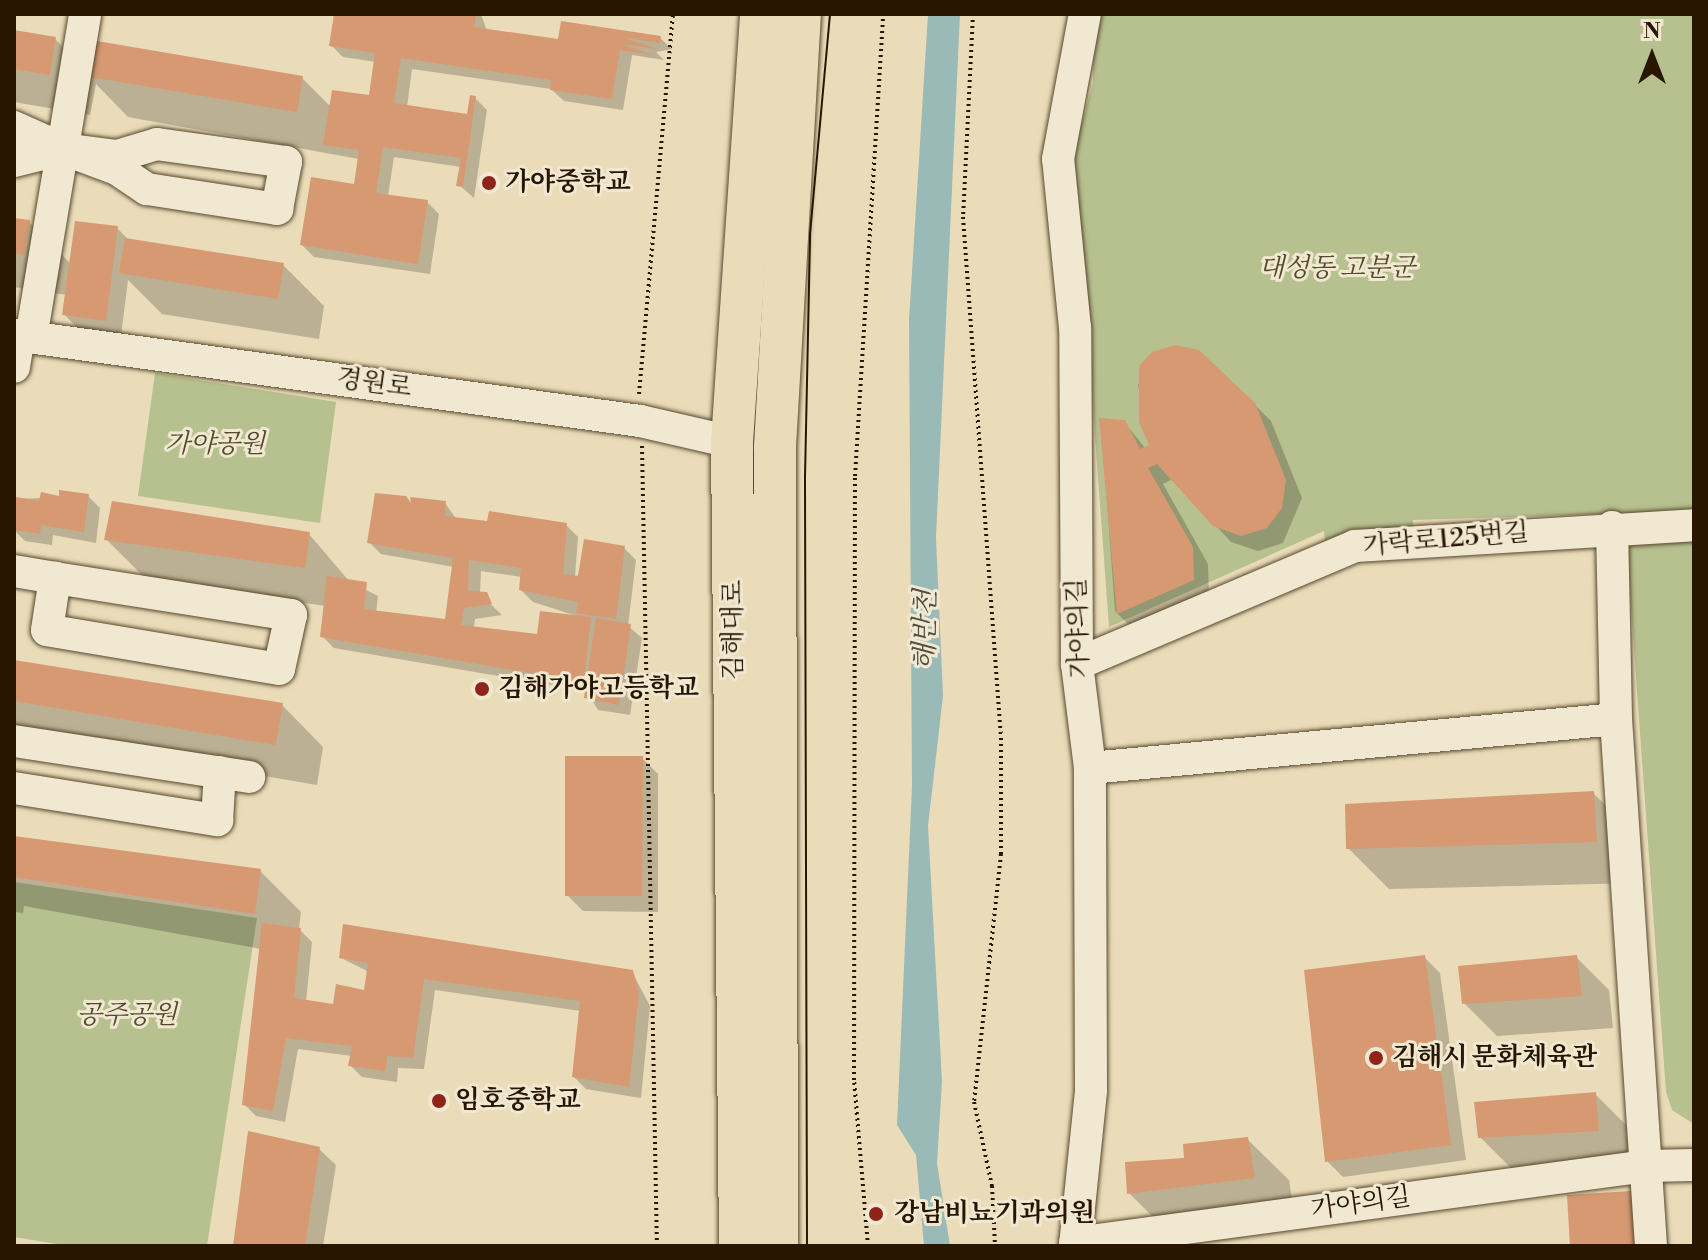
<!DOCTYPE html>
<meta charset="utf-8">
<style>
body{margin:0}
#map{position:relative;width:1708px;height:1260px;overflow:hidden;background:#eadcb9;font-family:"Libre Bodoni","Noto Serif KR",serif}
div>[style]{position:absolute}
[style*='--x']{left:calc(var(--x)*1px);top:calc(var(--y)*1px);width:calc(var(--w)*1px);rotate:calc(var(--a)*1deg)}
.green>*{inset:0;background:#b7c08f}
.water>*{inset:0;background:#9abab7}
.shadow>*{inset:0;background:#0003}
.building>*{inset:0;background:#d69972}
.path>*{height:4px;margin-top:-2px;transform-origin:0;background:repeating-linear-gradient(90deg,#281600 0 2px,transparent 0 6px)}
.roads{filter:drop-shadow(0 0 2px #58482e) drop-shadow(0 0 2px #58482e)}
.minor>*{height:32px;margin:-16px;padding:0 16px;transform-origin:16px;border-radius:16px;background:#f1e8d2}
.major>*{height:42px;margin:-21px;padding:0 21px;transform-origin:21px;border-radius:21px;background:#eadcb9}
.tram>*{height:2px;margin:-1px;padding:0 1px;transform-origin:1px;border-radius:1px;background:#281600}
.dots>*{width:22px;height:22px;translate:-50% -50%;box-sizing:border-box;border:4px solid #f1e8d2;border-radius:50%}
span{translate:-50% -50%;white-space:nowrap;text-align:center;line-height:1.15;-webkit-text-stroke:6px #f1e8d2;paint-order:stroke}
.poi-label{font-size:26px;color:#281600;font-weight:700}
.left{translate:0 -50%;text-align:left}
.park-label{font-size:26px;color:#53492b;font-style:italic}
.street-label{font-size:26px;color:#281600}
.water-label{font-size:28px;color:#504f40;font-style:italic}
.frame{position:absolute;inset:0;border:16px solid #281600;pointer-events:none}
.north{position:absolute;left:1612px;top:16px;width:80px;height:80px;-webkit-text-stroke:6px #f1e8d2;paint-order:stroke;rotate:0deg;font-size:22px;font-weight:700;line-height:32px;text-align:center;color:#281600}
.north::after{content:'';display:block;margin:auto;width:28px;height:36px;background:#281600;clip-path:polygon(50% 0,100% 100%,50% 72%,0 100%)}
</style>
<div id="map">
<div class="green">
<i style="clip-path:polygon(1094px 14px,1694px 14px,1694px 511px,1413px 520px,1414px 532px,1325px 548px,1324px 531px,1109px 627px,1074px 151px,1093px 83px)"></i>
<i style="clip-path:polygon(155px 373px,336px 402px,320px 523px,138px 496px)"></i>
<i style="clip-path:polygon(1694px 531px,1694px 1124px,1672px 1110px,1666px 1092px,1627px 552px,1635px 537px)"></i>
<i style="clip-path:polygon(14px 882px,257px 918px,207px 1246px,69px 1246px,14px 1237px)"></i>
</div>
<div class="water">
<i style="clip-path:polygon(928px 14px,960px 14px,936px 538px,943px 696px,928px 826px,942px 1081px,937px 1163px,950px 1246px,924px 1246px,916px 1155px,897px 1125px,912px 786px,909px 320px)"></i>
</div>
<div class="shadow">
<i style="clip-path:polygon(336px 14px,481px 14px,487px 31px,560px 42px,562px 23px,660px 38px,672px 49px,656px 52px,664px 60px,632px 55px,623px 110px,564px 101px,551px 89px,412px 69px,407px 107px,469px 116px,475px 98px,487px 110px,474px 198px,459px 185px,461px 167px,394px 157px,388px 196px,427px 202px,439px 214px,430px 274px,314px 257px,302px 245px,355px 186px,359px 159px,128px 117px,96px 84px,90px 115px,14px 102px,14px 32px,55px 39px,88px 72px,302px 78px,331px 107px,370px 97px,376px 62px,343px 57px,331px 45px)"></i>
<i style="clip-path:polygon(14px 220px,29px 222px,71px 264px,117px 228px,129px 240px,283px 265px,324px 306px,319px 339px,162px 314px,128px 280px,121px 336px,80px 331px,64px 314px,67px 295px,14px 287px)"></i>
<i style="clip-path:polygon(1154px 354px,1254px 404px,1271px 421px,1302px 498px,1283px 543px,1258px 551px,1231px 542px,1173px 479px,1163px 484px,1208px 564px,1209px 596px,1131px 627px,1115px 611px,1101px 420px,1124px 422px,1146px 449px,1151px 446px,1138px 385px)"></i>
<i style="clip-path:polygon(88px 496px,100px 508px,96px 543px,53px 535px,52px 545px,25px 541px,14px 530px,18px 499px)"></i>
<i style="clip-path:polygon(evenodd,445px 503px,457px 520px,566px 525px,578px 537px,575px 577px,624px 548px,636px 560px,628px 626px,642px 638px,630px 715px,598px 710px,587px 691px,334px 648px,322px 636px,326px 606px,148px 581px,107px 540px,309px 534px,349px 581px,378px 596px,376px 613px,447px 622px,454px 567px,381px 554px,369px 542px,413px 506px,445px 503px,481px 571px,522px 577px,521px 590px,533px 602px,583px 618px,538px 636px,474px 628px,475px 619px,502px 615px,480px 594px,481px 571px)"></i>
<i style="clip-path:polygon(14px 662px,282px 705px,323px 747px,317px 785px,22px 735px,14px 727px)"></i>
<i style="clip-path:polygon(642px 758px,658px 774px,658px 912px,583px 911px,567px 895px)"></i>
<i style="clip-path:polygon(1593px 793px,1635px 834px,1637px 883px,1389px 889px,1348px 848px)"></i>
<i style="clip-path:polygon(14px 838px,260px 871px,301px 912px,299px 929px,312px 942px,306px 1002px,335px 1007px,366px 992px,369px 972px,341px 958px,632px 972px,650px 1006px,641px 1098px,586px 1089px,574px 1077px,581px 1011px,435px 990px,424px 1069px,398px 1068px,397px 1082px,362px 1077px,350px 1065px,352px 1056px,298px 1049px,285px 1122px,256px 1116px,244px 1104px,261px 949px,24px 906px,23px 913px,14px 912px)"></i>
<i style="clip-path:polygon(1424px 957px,1440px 973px,1466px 1160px,1343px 1177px,1327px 1161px)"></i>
<i style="clip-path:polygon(1576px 957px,1609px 990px,1613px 1028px,1497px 1036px,1464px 1003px)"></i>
<i style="clip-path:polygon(1595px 1094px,1628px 1127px,1631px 1163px,1513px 1170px,1480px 1137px)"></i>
<i style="clip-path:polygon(1247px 1139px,1289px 1180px,1295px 1218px,1170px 1234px,1129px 1193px,1186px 1160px)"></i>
<i style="clip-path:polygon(319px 1149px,336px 1165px,323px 1246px,235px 1246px)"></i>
</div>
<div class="building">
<i style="clip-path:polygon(334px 14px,476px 14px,474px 27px,558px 39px,561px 21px,661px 36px,660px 43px,622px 37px,657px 49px,620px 44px,654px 55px,620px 50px,612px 99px,550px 90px,551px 80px,401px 58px,394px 103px,467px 114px,470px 95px,476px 96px,463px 187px,456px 186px,461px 158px,383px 147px,376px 193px,428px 200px,418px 264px,300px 245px,311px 177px,354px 184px,359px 150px,323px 145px,332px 90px,369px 95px,375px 53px,329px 46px)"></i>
<i style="clip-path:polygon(14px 30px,56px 37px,50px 75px,14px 69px)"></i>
<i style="clip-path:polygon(91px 40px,303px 76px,297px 112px,85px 76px)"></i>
<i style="clip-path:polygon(14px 218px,30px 220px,24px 255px,14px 253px)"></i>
<i style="clip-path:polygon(75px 221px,118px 226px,106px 321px,62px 315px)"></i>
<i style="clip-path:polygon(125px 238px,284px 263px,278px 299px,119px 273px)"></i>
<i style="clip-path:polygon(1175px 345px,1199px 350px,1255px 403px,1286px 480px,1282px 508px,1267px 528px,1241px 536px,1213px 526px,1157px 464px,1148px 468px,1193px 547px,1194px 580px,1117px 614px,1099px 418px,1125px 420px,1140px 449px,1149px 445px,1139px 422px,1139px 366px,1152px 352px)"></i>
<i style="clip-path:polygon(59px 490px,89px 494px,84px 532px,41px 525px,40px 534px,14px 530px,16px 497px,39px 501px,41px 492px,59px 496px)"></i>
<i style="clip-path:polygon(375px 493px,406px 496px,411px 503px,410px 497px,446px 501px,445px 516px,487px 521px,489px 511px,567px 523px,563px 574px,578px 576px,584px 539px,625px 546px,616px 619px,576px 613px,578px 602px,519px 590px,521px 568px,469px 560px,468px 591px,487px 592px,492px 604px,464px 608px,461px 625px,537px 634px,540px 611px,591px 617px,584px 682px,320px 637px,327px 576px,367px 582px,364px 609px,445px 619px,453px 558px,367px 543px)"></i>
<i style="clip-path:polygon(112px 501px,310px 532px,305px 568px,104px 540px)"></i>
<i style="clip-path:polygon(596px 618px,631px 624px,619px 705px,584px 698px)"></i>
<i style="clip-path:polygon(14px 660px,283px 703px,276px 745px,14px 701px)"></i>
<i style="clip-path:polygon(565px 756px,643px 756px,642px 896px,565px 896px)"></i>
<i style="clip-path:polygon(1594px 791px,1597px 842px,1346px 849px,1345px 804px)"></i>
<i style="clip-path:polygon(14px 836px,261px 869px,255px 914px,14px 877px)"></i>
<i style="clip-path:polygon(262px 923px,301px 928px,294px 998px,333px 1004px,336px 984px,364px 990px,368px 963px,339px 958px,343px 924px,633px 970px,639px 992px,629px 1087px,572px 1077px,580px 1001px,424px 979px,413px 1058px,387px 1056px,386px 1071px,348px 1066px,352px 1046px,286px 1038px,273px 1111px,242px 1105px)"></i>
<i style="clip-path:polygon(1425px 955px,1451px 1145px,1325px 1162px,1304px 970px)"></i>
<i style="clip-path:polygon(1577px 955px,1582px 996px,1462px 1004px,1458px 966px)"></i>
<i style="clip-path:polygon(1596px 1092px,1599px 1131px,1478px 1138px,1474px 1102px)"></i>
<i style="clip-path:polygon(248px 1131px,320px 1147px,305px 1246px,233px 1246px)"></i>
<i style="clip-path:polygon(1248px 1137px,1255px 1178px,1127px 1194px,1125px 1162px,1184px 1158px,1183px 1144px)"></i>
<i style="clip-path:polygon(1631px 1191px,1635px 1246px,1570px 1246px,1567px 1195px)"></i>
</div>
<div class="path">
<i style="--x:973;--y:14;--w:203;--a:92.8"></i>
<i style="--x:963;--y:217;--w:522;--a:85.83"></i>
<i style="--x:1001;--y:738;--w:116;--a:90"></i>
<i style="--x:1001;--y:854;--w:249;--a:96.2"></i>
<i style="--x:974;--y:1102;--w:86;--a:77.9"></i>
<i style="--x:992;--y:1186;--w:60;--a:87.1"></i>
<i style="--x:639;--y:394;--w:382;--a:-84.9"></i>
<i style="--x:642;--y:446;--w:800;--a:88.93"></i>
<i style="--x:868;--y:1246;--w:167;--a:-94.8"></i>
<i style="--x:854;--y:1080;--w:604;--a:-89.91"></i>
<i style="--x:855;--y:476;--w:463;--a:-86.5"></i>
</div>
<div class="roads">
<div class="minor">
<i style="--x:14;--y:127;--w:54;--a:24.2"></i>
<i style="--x:63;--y:149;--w:58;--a:20.3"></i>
<i style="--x:117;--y:169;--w:36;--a:34"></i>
<i style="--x:147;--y:189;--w:132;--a:8.7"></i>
<i style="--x:277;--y:209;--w:48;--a:-79.2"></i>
<i style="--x:286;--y:162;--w:130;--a:-172.1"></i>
<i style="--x:157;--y:144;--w:42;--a:163.3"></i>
<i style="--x:117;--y:156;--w:54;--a:-172.6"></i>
<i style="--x:63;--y:149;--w:50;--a:166.2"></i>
<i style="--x:14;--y:335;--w:632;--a:7.82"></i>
<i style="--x:640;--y:421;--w:94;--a:12.9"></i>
<i style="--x:31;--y:338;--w:328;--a:-80.5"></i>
<i style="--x:14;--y:367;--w:31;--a:-81"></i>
<i style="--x:1612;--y:527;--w:192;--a:88.8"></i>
<i style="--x:1616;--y:719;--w:528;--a:86.2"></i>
<i style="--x:14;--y:571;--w:42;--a:9.7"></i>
<i style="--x:55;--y:578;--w:239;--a:8.9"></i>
<i style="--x:291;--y:615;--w:55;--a:102.5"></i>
<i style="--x:279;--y:669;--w:235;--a:-170.5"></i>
<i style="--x:47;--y:630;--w:53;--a:-81.3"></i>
<i style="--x:1077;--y:664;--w:302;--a:-23"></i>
<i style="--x:1355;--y:546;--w:340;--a:-3.5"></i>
<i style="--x:14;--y:741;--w:238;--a:8.7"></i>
<i style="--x:1090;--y:768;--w:528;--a:-5.32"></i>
<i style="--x:14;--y:788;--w:206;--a:9"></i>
<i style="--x:217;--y:820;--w:48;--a:-86.4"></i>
<i style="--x:1075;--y:1243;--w:576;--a:-7.68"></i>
<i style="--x:1646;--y:1166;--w:48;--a:-1.2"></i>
<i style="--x:1075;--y:1246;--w:157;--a:-84.1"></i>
<i style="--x:1091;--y:1090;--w:322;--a:-90.2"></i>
<i style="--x:1090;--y:768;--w:105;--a:-97.1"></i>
<i style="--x:1077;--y:664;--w:336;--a:-90.3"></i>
<i style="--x:1075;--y:328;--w:170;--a:-95.7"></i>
<i style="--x:1058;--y:159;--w:147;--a:-79.5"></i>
</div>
<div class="major">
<i style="--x:740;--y:1246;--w:804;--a:-90.57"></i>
<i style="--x:732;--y:442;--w:429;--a:-86.1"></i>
<i style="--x:777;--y:1246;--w:800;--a:-90.14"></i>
<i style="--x:775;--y:446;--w:433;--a:-86.7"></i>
</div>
</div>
<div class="tram">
<i style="--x:807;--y:1246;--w:769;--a:-90.15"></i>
<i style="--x:805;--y:477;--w:243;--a:-88.8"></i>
<i style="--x:810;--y:234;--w:221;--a:-84.8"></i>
</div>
<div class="dots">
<i style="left:489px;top:183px;background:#8f2418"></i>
<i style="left:482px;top:689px;background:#8f2418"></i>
<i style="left:1376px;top:1058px;background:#8f2418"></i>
<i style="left:439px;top:1101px;background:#8f2418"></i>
<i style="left:876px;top:1214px;background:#8f2418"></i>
</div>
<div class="poi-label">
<span class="left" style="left:505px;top:183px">가야중학교</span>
<span class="left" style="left:498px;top:689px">김해가야고등학교</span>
<span class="left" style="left:1392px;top:1058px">김해시 문화체육관</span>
<span class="left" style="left:455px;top:1101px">임호중학교</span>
<span class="left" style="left:894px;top:1214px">강남비뇨기과의원</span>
</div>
<div class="park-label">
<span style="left:1337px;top:269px">대성동 고분군</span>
<span style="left:215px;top:445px">가야공원</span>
<span style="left:127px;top:1016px">공주공원</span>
</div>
<div class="street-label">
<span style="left:374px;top:384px;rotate:8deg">경원로</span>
<span style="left:1446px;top:540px;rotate:-5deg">가락로125번길</span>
<span style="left:1079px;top:628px;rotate:-92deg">가야의길</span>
<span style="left:734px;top:630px;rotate:-90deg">김해대로</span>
<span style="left:1361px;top:1204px;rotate:-8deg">가야의길</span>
</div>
<div class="water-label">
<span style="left:926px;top:630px;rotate:-89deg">해반천</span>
</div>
<div class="frame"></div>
<div class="north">N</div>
</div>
